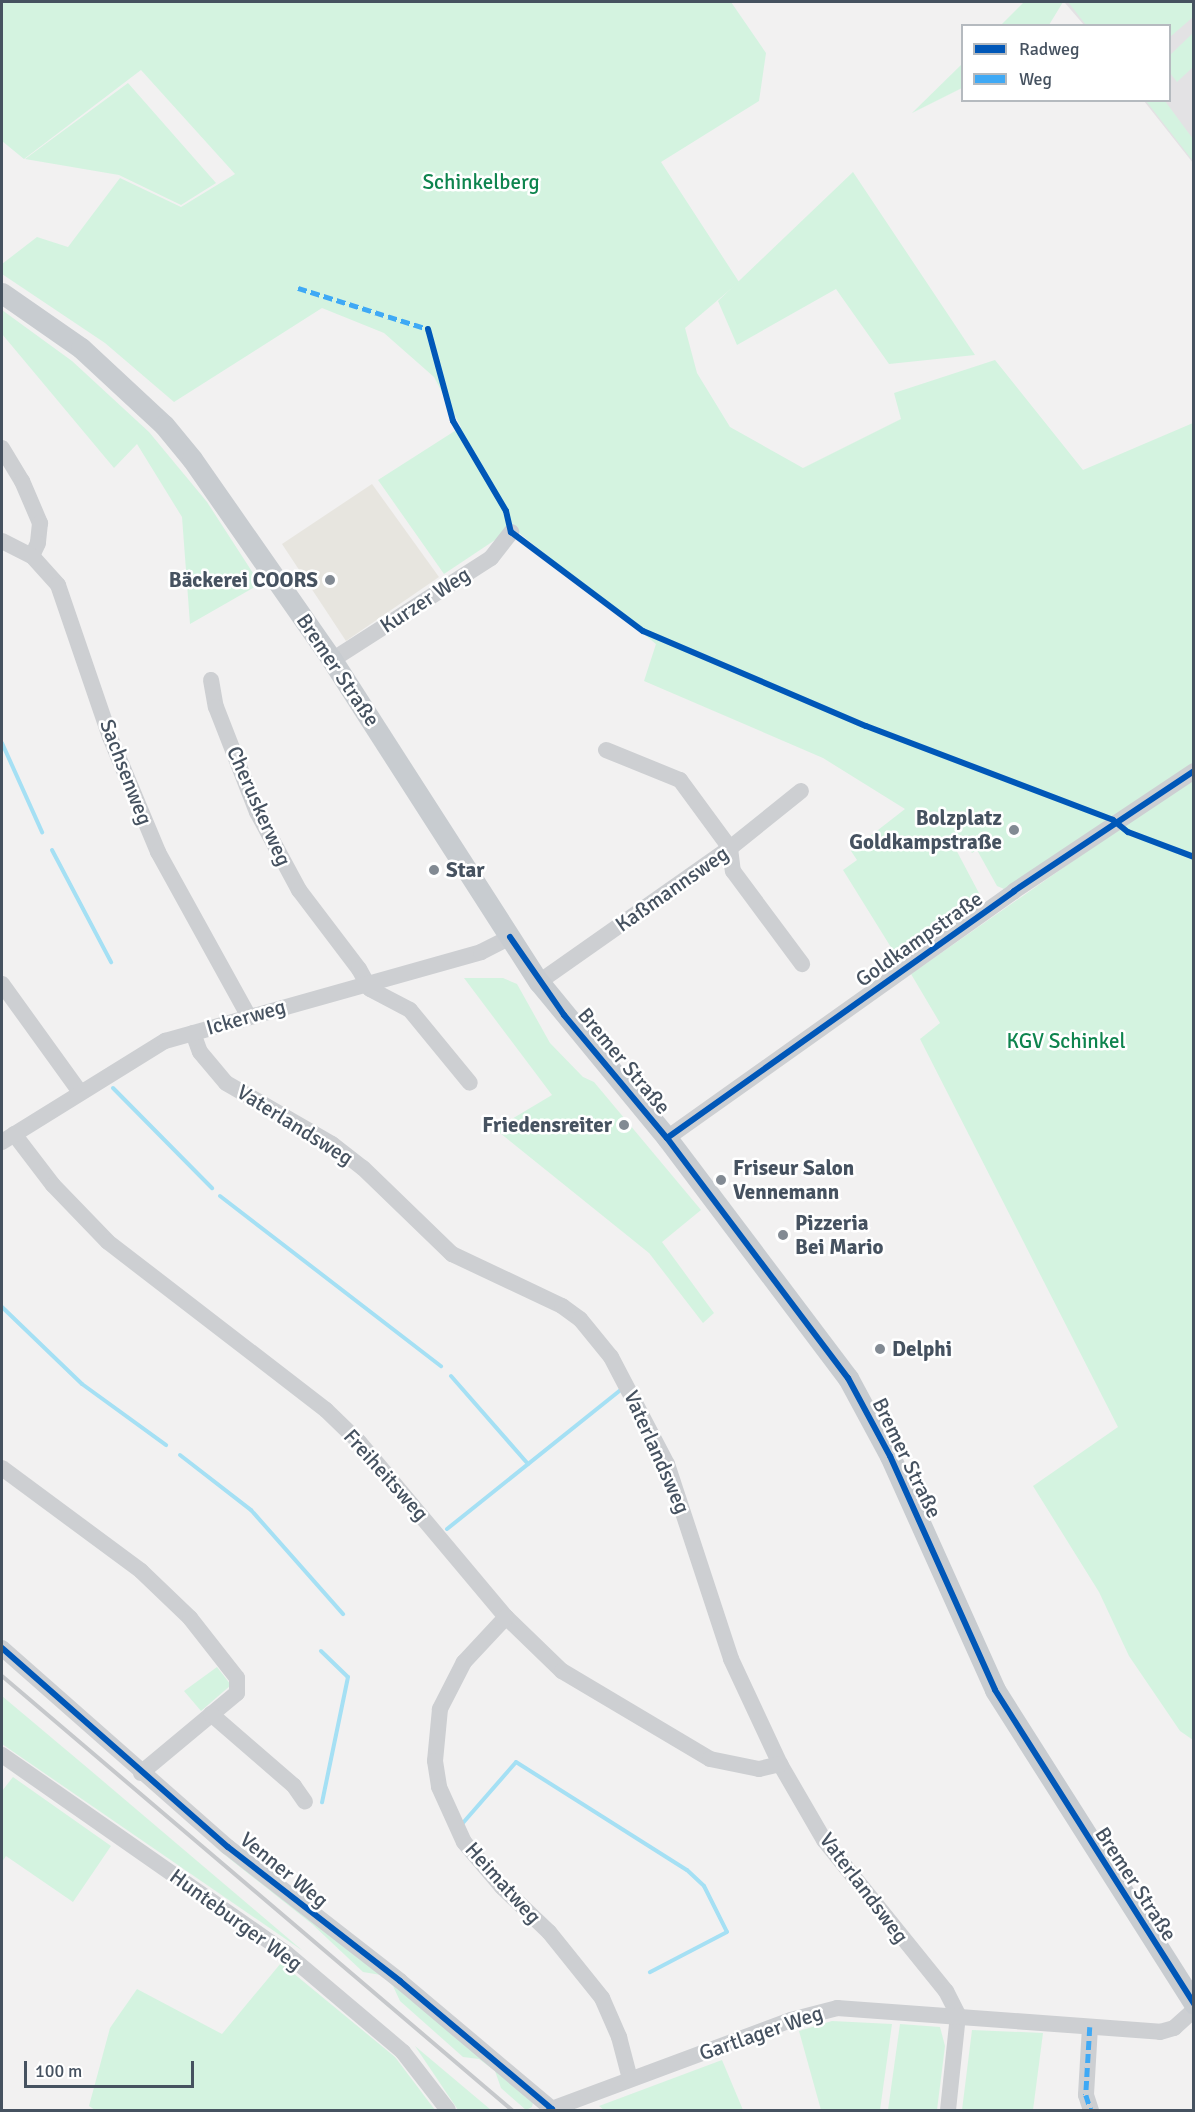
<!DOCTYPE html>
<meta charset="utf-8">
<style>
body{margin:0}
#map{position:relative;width:1195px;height:2112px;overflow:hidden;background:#f2f1f1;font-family:Signika,sans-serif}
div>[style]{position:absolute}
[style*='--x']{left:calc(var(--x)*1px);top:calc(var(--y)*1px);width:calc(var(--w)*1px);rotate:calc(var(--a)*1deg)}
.commercial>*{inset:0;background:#e7e5df}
.education>*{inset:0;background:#e3e2e4}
.green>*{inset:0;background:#d4f3e0}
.stream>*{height:4px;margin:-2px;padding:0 2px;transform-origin:2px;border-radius:2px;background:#a5e0f4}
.minor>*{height:16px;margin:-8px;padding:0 8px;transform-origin:8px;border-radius:8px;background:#cdcfd2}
.major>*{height:21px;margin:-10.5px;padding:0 10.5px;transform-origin:10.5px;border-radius:10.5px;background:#c8ccd0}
.rail>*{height:4px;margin:-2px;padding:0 2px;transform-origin:2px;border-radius:2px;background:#c6c8cb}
.quiet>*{height:4.5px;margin-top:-2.25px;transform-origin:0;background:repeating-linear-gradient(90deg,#3fa9f5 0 9px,transparent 0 13.5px)}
.cycleway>*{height:6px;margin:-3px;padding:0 3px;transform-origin:3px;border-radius:3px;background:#0057b8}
.dots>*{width:16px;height:16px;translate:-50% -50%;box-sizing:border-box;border:3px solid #fff;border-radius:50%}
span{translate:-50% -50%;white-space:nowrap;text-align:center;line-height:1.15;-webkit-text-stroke:5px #fff;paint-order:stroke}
.park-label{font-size:21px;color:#0e844e}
.poi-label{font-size:21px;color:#465260;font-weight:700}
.right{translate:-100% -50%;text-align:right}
.left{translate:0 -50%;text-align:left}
.street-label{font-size:21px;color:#465260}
.frame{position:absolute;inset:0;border:3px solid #465260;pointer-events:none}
.legend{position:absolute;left:961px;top:24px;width:210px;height:78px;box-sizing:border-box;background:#fff;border:2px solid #b5babf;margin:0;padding:8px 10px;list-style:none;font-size:18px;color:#465260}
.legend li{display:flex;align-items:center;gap:12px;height:30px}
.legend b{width:30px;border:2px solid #b5babf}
.scale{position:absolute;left:24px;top:2061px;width:170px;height:27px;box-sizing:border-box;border:3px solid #465260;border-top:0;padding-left:8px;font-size:18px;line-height:21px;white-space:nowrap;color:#465260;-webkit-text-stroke:4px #fff;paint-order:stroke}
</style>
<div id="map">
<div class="commercial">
<i style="clip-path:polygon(372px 484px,439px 577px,346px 641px,282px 544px)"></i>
</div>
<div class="education">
<i style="clip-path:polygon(1193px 2px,1193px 163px,1144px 101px,1170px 100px,1170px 26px,1084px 25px,1065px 3px)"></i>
</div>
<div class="green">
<i style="clip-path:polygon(2px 2px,731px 2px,766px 53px,759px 101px,661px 162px,739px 282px,685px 328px,697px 373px,730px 427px,803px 468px,901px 419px,894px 393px,995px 360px,1083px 470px,1193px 423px,1193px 767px,1004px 889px,997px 886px,977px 850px,972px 853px,959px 836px,952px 842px,981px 897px,897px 957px,843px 870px,857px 860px,851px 851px,905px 809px,823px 758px,644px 681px,656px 644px,513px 528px,444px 574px,378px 480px,461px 427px,434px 377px,384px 333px,322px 308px,174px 402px,105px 343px,2px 274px,2px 264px,37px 237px,68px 247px,120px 178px,181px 207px,235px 174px,141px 70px,24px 159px,2px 141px)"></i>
<i style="clip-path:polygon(1024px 2px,1063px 2px,1049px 25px,1001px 25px)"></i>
<i style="clip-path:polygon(1068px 2px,1193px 2px,1193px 17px,1170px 37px,1170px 26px,1086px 25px)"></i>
<i style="clip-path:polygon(1193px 33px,1193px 67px,1177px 82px,1170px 73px,1170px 55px)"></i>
<i style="clip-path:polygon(962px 64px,962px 88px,912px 113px)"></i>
<i style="clip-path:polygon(128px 83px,216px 183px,181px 205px,119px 175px,25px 159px)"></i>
<i style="clip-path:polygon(1146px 101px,1165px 101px,1193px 139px,1193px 161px)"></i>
<i style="clip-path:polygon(853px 172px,975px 355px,889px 364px,836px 289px,737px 345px,718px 301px)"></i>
<i style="clip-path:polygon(2px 310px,72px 361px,149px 432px,207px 502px,260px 584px,190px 624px,182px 517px,137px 444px,114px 468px,2px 334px)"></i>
<i style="clip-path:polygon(1193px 777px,1193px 1740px,1180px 1731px,1129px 1656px,1099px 1592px,1033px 1486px,1118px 1427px,920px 1039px,940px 1023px,911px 974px)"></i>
<i style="clip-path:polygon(464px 978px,503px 978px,517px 984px,550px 1043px,583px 1077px,594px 1082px,701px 1210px,662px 1242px,714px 1313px,703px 1323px,649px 1253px,495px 1129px,552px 1095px)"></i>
<i style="clip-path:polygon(217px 1667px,231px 1685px,201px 1711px,184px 1691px)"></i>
<i style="clip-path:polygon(2px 1696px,90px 1770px,303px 1951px,2px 1744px)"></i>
<i style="clip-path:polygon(13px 1777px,111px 1846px,73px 1902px,6px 1856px,2px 1862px,2px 1791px)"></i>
<i style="clip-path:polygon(211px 1844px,397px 1984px,533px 2103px,532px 2107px,526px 2110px,501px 2088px,495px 2071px,479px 2059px,463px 2057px,400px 2001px,393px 1986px,381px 1975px,363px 1972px,312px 1924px)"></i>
<i style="clip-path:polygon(281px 1963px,395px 2057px,435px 2110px,95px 2110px,89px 2106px,110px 2028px,137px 1989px,222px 2034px)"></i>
<i style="clip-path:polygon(832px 2021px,892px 2024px,880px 2110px,821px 2110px,799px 2031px)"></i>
<i style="clip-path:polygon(900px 2024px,940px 2027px,945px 2046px,937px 2110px,888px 2110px)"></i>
<i style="clip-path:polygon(972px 2030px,1043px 2033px,1033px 2110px,962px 2110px)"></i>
<i style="clip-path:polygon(415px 2046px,491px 2110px,458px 2110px)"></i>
<i style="clip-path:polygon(722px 2060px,743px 2110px,604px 2110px,599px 2106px)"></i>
</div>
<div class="stream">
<i style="--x:2;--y:743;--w:98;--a:65.8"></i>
<i style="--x:52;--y:850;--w:127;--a:62.2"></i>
<i style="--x:113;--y:1088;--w:141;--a:45.3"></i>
<i style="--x:220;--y:1196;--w:279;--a:37.6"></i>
<i style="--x:2;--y:1307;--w:111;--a:43.9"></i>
<i style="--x:82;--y:1384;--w:104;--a:36"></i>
<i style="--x:451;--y:1376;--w:117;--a:48.8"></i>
<i style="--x:180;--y:1455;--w:90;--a:37.8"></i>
<i style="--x:251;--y:1510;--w:139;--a:48.5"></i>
<i style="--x:447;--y:1529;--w:224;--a:-38.7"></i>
<i style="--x:321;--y:1651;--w:37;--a:44"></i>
<i style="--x:348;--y:1677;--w:128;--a:101.7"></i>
<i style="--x:462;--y:1824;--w:82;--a:-48.9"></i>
<i style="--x:516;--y:1762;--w:202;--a:32.3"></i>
<i style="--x:687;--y:1870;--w:23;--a:43"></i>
<i style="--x:704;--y:1886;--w:51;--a:63.4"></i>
<i style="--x:727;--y:1932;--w:87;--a:152.5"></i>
</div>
<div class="minor">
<i style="--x:2;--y:448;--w:39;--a:59"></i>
<i style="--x:22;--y:481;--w:46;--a:66.8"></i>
<i style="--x:40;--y:523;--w:20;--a:96"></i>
<i style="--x:38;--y:543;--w:14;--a:115"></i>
<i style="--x:2;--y:541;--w:34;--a:27"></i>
<i style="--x:32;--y:556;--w:39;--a:48"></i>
<i style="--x:58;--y:585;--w:161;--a:71.1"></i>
<i style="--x:110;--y:737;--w:125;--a:67.3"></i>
<i style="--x:158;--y:852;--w:186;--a:61.1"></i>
<i style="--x:332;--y:660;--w:189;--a:-32.7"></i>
<i style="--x:491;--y:558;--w:33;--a:-52"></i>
<i style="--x:211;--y:680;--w:27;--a:80"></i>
<i style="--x:216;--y:707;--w:113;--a:68.7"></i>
<i style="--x:257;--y:812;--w:89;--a:61.7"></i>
<i style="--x:299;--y:890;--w:99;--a:52.8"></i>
<i style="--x:359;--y:969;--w:23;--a:61"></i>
<i style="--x:370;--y:989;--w:45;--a:27.7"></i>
<i style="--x:410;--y:1010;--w:94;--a:50.6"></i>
<i style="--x:606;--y:750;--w:80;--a:22.1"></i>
<i style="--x:680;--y:780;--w:84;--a:53.7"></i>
<i style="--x:730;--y:848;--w:23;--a:83"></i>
<i style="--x:733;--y:871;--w:116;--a:53.4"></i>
<i style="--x:539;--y:982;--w:233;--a:-35.1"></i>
<i style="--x:730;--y:848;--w:91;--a:-38.8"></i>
<i style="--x:2;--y:984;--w:133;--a:54.2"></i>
<i style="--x:193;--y:1033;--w:20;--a:70"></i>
<i style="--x:200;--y:1052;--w:40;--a:50"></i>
<i style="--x:226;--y:1083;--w:122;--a:29.9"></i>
<i style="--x:332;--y:1144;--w:39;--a:38"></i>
<i style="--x:363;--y:1168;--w:124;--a:44"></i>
<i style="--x:452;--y:1254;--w:122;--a:25.3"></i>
<i style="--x:562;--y:1306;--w:22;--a:36"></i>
<i style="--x:580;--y:1319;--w:49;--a:50.8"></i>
<i style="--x:611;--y:1357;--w:121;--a:62.4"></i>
<i style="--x:667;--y:1464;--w:205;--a:71.8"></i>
<i style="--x:731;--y:1659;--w:116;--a:65"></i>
<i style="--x:780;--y:1764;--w:88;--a:59.9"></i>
<i style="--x:824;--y:1840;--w:194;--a:51.1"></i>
<i style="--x:946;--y:1991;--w:27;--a:63"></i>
<i style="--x:958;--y:2015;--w:96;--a:96"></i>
<i style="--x:14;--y:1134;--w:64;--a:52.6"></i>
<i style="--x:53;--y:1185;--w:79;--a:46"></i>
<i style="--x:108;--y:1242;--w:275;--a:37.6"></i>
<i style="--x:326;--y:1410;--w:46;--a:44.1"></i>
<i style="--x:359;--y:1442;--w:229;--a:50"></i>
<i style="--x:506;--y:1617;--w:78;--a:44"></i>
<i style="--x:562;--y:1671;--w:172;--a:30.7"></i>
<i style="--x:710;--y:1759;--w:50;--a:11.5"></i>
<i style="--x:759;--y:1769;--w:22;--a:-13"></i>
<i style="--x:667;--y:1138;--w:426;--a:-35.4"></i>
<i style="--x:1014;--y:891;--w:216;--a:-33.7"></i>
<i style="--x:2;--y:1142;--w:192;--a:-31.8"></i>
<i style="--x:165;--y:1041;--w:328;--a:-15.7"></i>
<i style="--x:481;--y:952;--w:33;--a:-27"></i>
<i style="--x:2;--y:1468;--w:173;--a:36.5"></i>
<i style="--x:141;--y:1571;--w:68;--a:43.8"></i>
<i style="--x:190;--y:1618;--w:76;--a:51.9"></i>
<i style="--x:237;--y:1678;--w:15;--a:90"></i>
<i style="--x:237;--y:1693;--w:125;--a:140.2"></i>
<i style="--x:506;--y:1617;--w:62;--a:133"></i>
<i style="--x:464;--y:1662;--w:53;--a:117.1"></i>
<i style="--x:440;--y:1709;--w:52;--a:95.5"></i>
<i style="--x:435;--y:1761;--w:26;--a:81"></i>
<i style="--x:439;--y:1787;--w:60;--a:65.6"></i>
<i style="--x:464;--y:1842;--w:59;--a:49.8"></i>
<i style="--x:502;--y:1887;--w:65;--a:43.8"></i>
<i style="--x:549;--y:1932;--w:85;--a:51.2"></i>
<i style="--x:602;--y:1998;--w:43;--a:66.4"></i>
<i style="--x:619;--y:2037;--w:43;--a:75.3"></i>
<i style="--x:2;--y:1648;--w:301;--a:41.4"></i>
<i style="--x:228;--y:1847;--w:218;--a:37.9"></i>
<i style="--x:400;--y:1981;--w:199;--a:40.1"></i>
<i style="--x:211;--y:1714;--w:110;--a:40.9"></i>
<i style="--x:294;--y:1786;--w:19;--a:55"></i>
<i style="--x:2;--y:1755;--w:346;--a:34.9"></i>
<i style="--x:286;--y:1953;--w:153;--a:40.2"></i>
<i style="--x:403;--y:2052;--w:73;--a:52.2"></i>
<i style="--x:1090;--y:2027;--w:68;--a:93.4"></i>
<i style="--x:1086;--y:2095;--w:16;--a:72"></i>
<i style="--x:549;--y:2110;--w:258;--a:-20.4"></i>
<i style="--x:791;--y:2020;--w:48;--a:-14.6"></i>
<i style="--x:837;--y:2008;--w:324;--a:4.2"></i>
<i style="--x:1160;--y:2032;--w:15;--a:-16"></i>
<i style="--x:1174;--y:2028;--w:27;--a:-42"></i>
</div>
<div class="major">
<i style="--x:2;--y:293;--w:96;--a:34.8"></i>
<i style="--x:81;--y:348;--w:113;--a:42.9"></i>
<i style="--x:164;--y:425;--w:44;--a:50.5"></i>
<i style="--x:192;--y:459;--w:245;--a:55.1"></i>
<i style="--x:332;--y:660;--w:383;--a:57.3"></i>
<i style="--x:539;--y:982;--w:202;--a:50.6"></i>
<i style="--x:667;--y:1138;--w:301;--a:53"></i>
<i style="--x:848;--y:1378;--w:89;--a:61.7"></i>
<i style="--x:890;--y:1456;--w:256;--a:65.8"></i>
<i style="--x:995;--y:1690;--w:372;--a:57.6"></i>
</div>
<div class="rail">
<i style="--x:2;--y:1676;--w:670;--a:40.4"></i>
</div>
<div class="quiet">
<i style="--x:298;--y:288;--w:136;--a:17.5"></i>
<i style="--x:428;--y:329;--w:4;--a:76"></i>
<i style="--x:1090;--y:2027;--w:68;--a:93.4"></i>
<i style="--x:1086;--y:2095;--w:16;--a:72"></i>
</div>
<div class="cycleway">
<i style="--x:428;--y:329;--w:95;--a:74.8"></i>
<i style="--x:453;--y:421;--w:104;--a:59.5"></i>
<i style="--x:506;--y:511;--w:22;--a:77"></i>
<i style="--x:511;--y:532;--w:165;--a:36.9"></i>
<i style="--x:643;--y:631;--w:242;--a:23.1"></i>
<i style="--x:866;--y:726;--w:264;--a:20.8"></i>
<i style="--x:1113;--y:820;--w:19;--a:39"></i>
<i style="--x:1128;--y:832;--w:71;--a:20.7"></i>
<i style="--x:510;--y:937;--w:95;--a:55.3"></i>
<i style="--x:564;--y:1015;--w:160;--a:50.1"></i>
<i style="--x:667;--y:1138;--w:301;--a:53"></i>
<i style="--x:848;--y:1378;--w:89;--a:61.7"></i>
<i style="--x:890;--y:1456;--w:256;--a:65.8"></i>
<i style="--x:995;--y:1690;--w:372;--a:57.6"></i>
<i style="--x:667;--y:1138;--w:426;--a:-35.4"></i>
<i style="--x:1014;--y:891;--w:216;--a:-33.7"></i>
<i style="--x:2;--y:1648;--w:301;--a:41.4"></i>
<i style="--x:228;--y:1847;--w:218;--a:37.9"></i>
<i style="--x:400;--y:1981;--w:199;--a:40.1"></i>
<i style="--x:552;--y:2109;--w:3;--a:162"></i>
</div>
<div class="dots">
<i style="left:330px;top:580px;background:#828a93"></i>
<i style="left:1014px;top:830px;background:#828a93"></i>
<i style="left:434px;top:870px;background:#828a93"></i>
<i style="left:624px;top:1125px;background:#828a93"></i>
<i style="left:721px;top:1180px;background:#828a93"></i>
<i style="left:783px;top:1235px;background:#828a93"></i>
<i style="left:880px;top:1349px;background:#828a93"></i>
</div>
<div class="park-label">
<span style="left:481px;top:182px">Schinkelberg</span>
<span style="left:1066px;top:1041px">KGV Schinkel</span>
</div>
<div class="poi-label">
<span class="right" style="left:318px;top:580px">Bäckerei COORS</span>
<span class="right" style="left:1002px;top:830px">Bolzplatz<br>Goldkampstraße</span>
<span class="left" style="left:446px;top:870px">Star</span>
<span class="right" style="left:612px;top:1125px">Friedensreiter</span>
<span class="left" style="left:733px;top:1180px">Friseur Salon<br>Vennemann</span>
<span class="left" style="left:795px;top:1235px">Pizzeria<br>Bei Mario</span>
<span class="left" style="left:892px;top:1349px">Delphi</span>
</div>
<div class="street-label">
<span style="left:425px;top:600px;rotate:-33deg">Kurzer Weg</span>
<span style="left:338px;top:670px;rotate:56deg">Bremer Straße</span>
<span style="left:126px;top:772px;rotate:69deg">Sachsenweg</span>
<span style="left:259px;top:806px;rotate:66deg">Cheruskerweg</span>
<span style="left:672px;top:889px;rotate:-35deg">Kaßmannsweg</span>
<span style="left:919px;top:939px;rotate:-35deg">Goldkampstraße</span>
<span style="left:246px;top:1017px;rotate:-16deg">Ickerweg</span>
<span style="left:624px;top:1061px;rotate:50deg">Bremer Straße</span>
<span style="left:295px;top:1125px;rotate:32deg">Vaterlandsweg</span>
<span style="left:657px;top:1452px;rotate:66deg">Vaterlandsweg</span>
<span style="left:907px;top:1458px;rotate:64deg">Bremer Straße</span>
<span style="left:386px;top:1475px;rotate:48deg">Freiheitsweg</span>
<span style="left:284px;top:1870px;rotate:39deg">Venner Weg</span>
<span style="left:503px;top:1883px;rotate:48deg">Heimatweg</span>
<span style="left:1136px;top:1884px;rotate:57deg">Bremer Straße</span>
<span style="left:864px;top:1888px;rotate:53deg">Vaterlandsweg</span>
<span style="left:236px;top:1920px;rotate:36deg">Hunteburger Weg</span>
<span style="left:761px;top:2033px;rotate:-19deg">Gartlager Weg</span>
</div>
<div class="frame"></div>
<ul class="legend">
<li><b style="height:8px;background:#0057b8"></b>Radweg</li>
<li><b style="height:8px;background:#3fa9f5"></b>Weg</li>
</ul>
<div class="scale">100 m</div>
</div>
